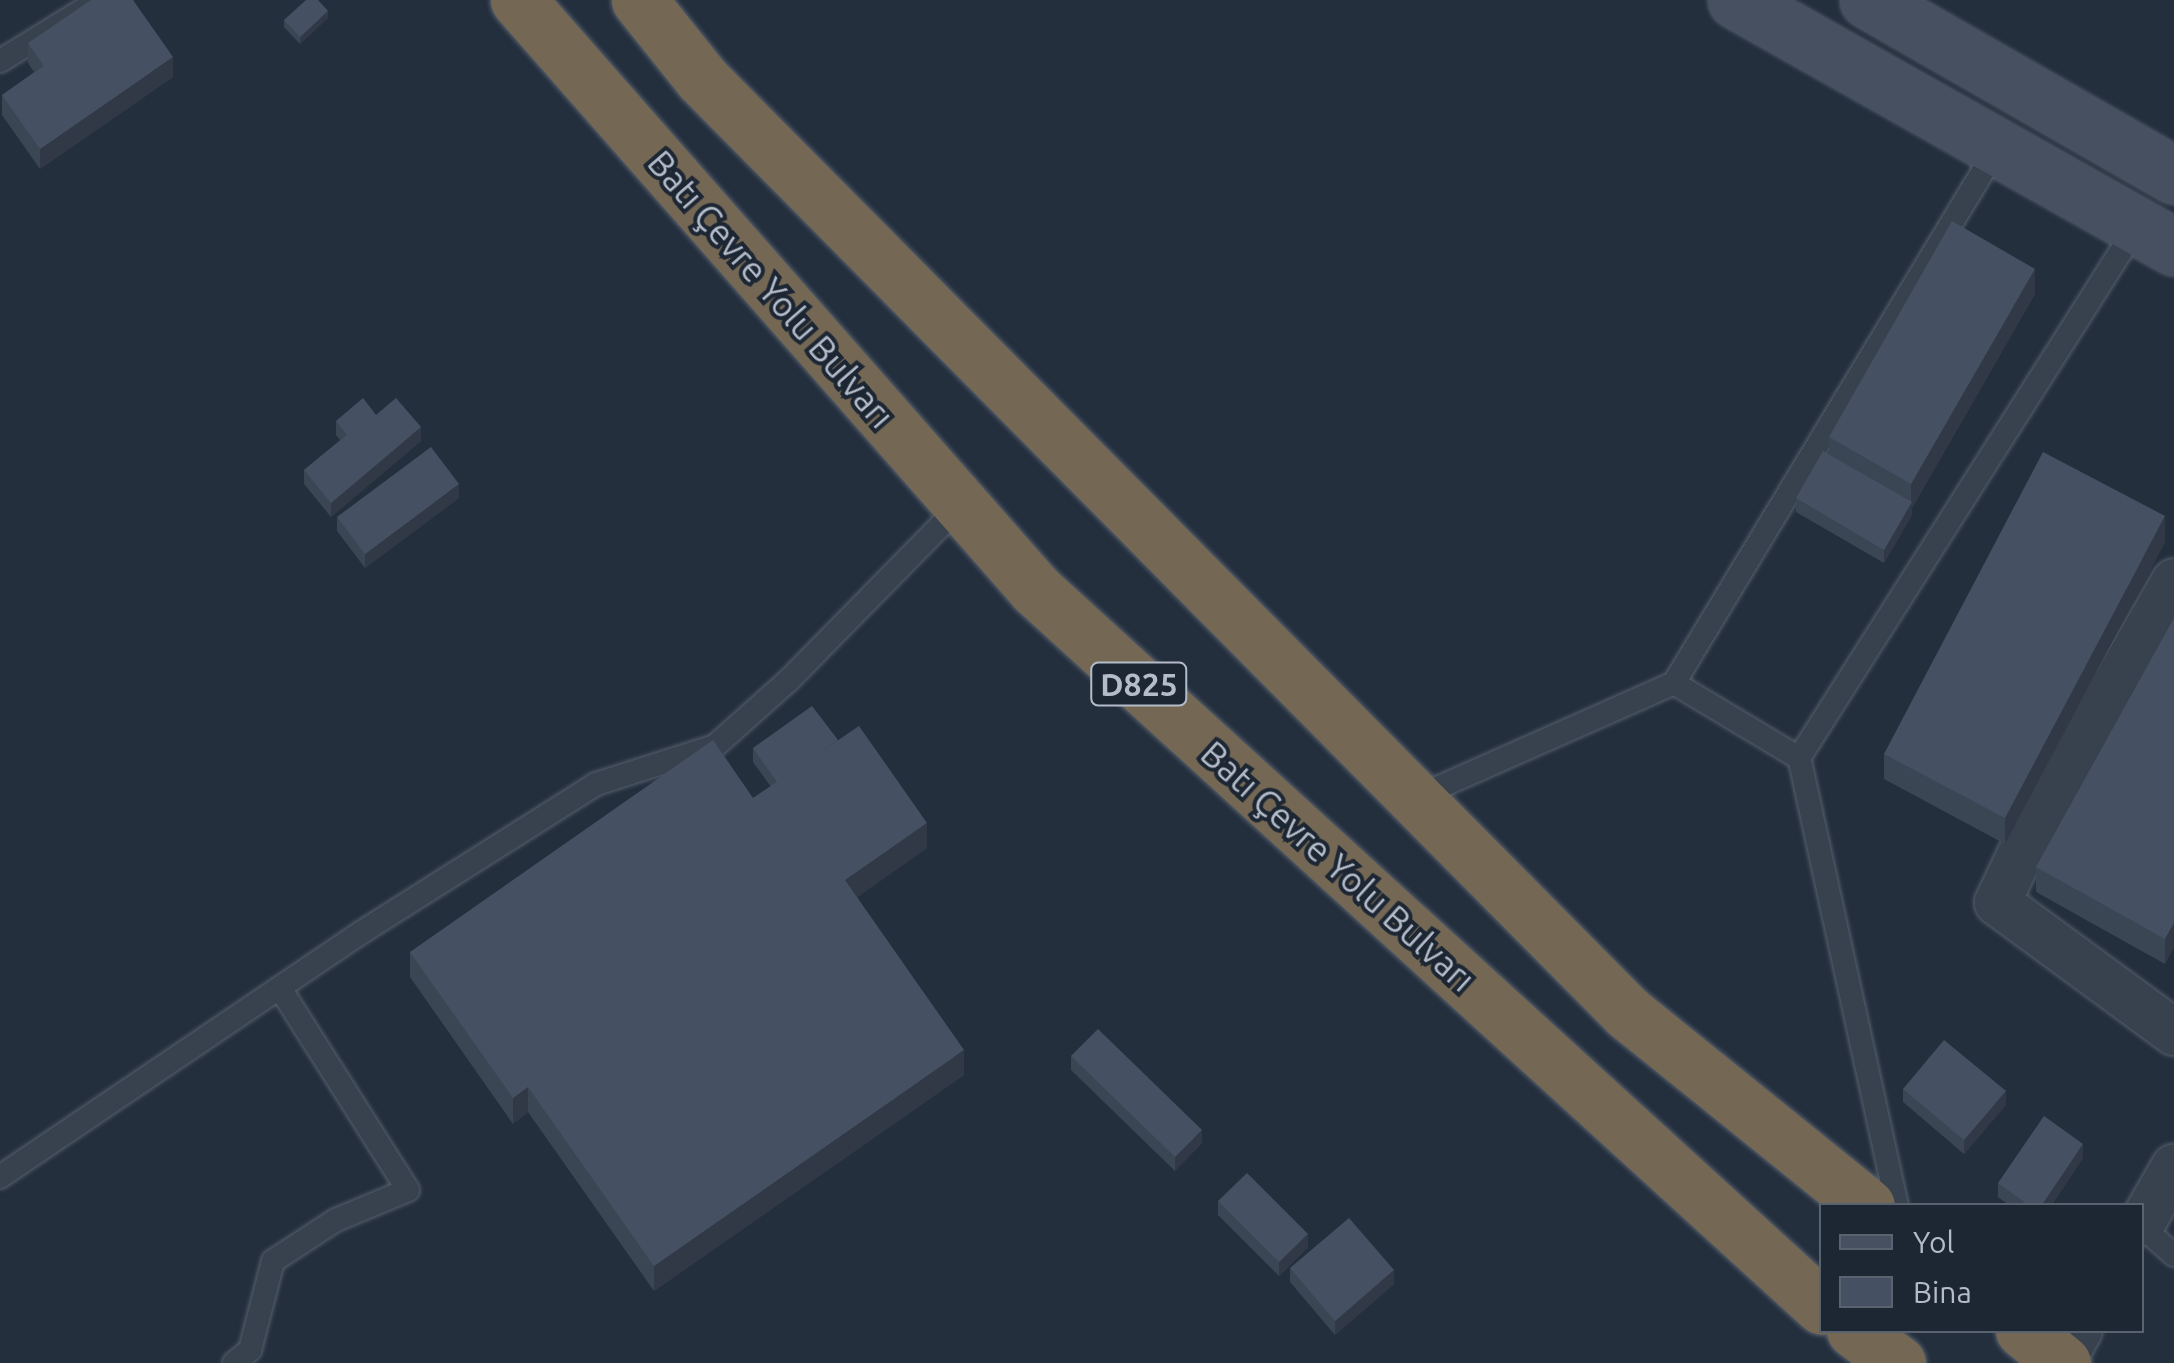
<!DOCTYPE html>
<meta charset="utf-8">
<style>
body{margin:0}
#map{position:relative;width:2174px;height:1363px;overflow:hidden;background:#242f3e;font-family:Ubuntu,sans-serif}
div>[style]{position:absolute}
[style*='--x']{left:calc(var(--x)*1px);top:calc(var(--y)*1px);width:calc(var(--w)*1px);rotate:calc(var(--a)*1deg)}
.roads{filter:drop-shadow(0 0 2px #565f6c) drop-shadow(0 0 2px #565f6c)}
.lane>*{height:22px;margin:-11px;padding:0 11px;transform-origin:11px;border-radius:11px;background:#38414e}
.street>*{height:45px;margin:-22.5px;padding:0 22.5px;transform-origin:22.5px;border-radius:22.5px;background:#38414e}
.secondary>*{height:55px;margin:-27.5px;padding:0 27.5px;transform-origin:27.5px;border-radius:27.5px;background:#465061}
.highway>*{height:55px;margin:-27.5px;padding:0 27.5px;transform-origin:27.5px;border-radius:27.5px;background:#746855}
.wall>*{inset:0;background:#3b4654}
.shaded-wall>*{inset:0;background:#303945}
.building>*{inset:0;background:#455162}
span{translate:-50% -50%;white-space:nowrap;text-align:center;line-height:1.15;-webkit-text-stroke:8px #1d2633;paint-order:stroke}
.shield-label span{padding:2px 8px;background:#1d2633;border:2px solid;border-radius:8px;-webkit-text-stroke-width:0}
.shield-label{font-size:32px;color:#b4bcc9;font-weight:700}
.street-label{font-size:35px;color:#b4bcc9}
.legend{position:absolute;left:1819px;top:1203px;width:325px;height:130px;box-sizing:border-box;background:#1d2633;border:2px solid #59626f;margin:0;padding:12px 18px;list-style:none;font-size:30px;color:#b4bcc9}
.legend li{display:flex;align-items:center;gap:20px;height:50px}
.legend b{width:50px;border:2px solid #59626f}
</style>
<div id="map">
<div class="roads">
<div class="lane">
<i style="--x:0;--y:61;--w:116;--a:-31.6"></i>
<i style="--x:1674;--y:683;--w:146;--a:31"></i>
<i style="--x:1417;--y:797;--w:281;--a:-23.9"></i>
<i style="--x:1674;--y:683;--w:625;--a:-58.88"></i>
<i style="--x:0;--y:1177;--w:437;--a:-34.1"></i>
<i style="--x:362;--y:932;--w:277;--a:-32.3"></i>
<i style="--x:596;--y:784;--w:125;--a:-17.7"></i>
<i style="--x:715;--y:746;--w:98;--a:-41.7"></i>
<i style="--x:788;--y:681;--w:247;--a:-45.5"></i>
<i style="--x:1897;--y:1206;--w:459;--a:-102.3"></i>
<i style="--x:1799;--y:758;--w:630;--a:-57.57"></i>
<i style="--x:2142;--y:1227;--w:43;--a:41.2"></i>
<i style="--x:234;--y:1363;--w:21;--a:-39"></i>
<i style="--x:250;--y:1350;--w:92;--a:-75.5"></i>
<i style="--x:273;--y:1261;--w:75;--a:-33.1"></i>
<i style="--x:336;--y:1220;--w:78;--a:-22.6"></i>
<i style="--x:408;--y:1190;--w:239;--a:-122.4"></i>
</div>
<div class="street">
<i style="--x:2174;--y:581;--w:285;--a:119.9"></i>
<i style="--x:2032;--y:828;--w:82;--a:115.3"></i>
<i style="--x:1997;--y:902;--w:220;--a:36.3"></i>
<i style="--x:2142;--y:1222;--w:64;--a:-60.3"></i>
<i style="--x:2061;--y:1362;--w:37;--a:-61"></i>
</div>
<div class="secondary">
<i style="--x:1736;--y:0;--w:503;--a:29.42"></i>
<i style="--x:1868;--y:0;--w:353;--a:29.8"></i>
</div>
<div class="highway">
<i style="--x:518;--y:0;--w:784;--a:48.72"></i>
<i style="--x:1035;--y:589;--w:1065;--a:42.37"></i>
<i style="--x:639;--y:0;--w:101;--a:51.4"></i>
<i style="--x:702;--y:79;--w:1315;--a:45.25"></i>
<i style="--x:1628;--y:1013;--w:307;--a:38.9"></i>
<i style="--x:1854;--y:1330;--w:55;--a:36.9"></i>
<i style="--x:2023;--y:1330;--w:52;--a:39.5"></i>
</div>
</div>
<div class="wall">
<i style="clip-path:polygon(328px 18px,300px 44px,284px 27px,284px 20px)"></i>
<i style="clip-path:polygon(28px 43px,173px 77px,40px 169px,2px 115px,2px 95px,34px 72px,28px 63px)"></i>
<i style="clip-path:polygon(2035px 294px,1912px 508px,1912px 515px,1884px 563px,1796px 512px,1796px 498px,1829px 454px,1829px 437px)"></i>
<i style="clip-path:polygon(376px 415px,421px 441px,331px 517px,304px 484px,304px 470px,340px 440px,336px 435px,336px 421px)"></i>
<i style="clip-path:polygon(459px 498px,365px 568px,337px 531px,337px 517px)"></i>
<i style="clip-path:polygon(2165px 542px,2005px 844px,1884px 779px,1884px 754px)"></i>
<i style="clip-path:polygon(2174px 618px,2165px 964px,2036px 892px,2036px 867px)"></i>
<i style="clip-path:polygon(838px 740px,927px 848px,857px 897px,964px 1075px,654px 1291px,528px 1112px,513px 1124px,410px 977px,410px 952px,753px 798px,771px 787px,753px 762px,753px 748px)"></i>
<i style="clip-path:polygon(1071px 1056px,1202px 1143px,1175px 1171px,1071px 1070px)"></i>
<i style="clip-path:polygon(1903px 1089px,2006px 1105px,1964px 1154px,1903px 1102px)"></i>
<i style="clip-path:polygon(2083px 1158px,2051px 1206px,2010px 1206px,1998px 1197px,1998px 1183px)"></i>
<i style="clip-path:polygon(1218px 1201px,1308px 1247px,1279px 1276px,1218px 1215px)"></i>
<i style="clip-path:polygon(1290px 1268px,1394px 1284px,1335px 1335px,1290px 1282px)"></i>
</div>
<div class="shaded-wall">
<i style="clip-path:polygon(328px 11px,328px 18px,300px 44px,300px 37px)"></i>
<i style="clip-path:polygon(173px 57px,173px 77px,40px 169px,40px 149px)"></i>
<i style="clip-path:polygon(2035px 269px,2035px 294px,1912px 508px,1912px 515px,1884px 563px,1884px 550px,1911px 503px,1911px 484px)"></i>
<i style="clip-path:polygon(421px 427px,421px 441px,331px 517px,331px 503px)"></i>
<i style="clip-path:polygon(459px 484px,459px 498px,365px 568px,365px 554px)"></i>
<i style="clip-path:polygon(2165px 516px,2165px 542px,2005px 844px,2005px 818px)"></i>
<i style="clip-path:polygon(927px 823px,927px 848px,845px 906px,845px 880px)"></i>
<i style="clip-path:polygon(2174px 923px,2174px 948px,2165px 964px,2165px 939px)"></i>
<i style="clip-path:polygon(964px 1050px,964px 1075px,654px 1291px,654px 1266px)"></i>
<i style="clip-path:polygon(528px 1087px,528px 1112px,513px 1124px,513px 1098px)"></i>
<i style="clip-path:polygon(2006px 1091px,2006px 1105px,1964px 1154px,1964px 1140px)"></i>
<i style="clip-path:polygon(1202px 1130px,1202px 1143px,1175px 1171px,1175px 1157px)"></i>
<i style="clip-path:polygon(2083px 1144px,2083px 1158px,2051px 1206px,2041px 1206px)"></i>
<i style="clip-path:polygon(1308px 1234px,1308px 1247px,1279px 1276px,1279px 1262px)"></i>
<i style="clip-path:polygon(1394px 1270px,1394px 1284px,1335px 1335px,1335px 1321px)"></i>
</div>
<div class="building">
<i style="clip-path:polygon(91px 0,133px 0,173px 57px,40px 149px,2px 95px,44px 66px,28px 43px)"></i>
<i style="clip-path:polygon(306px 0,318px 0,328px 11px,300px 37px,284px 20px)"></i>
<i style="clip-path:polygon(1952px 221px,2035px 269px,1911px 484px,1829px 437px)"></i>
<i style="clip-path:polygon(363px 398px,376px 415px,396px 398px,421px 427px,331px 503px,304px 470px,347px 435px,336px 421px)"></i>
<i style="clip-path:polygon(431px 447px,459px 484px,365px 554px,337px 517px)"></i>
<i style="clip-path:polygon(1823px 451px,1912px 502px,1884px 550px,1796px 498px)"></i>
<i style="clip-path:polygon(2043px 452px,2165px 516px,2005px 818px,1884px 754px)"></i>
<i style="clip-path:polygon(2174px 618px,2174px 923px,2165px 939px,2036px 867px)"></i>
<i style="clip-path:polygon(812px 706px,838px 740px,777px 782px,753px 748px)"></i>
<i style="clip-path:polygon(859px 726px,927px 823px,845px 880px,964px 1050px,654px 1266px,528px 1087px,513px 1098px,410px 952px,713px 740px,753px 798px)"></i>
<i style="clip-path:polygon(1098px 1029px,1202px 1130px,1175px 1157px,1071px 1056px)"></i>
<i style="clip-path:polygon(1944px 1040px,2006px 1091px,1964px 1140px,1903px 1089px)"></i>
<i style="clip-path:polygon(2044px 1116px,2083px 1144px,2041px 1206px,2030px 1206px,1998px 1183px)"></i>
<i style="clip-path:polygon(1247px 1173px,1308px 1234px,1279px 1262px,1218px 1201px)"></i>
<i style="clip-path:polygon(1349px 1218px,1394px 1270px,1335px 1321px,1290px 1268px)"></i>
</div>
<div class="shield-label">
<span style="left:1139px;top:684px">D825</span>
</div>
<div class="street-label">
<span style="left:771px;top:289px;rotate:49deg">Batı Çevre Yolu Bulvarı</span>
<span style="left:1338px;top:866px;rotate:42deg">Batı Çevre Yolu Bulvarı</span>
</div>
<ul class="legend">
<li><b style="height:12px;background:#465061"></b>Yol</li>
<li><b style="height:28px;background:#455162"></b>Bina</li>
</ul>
</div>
